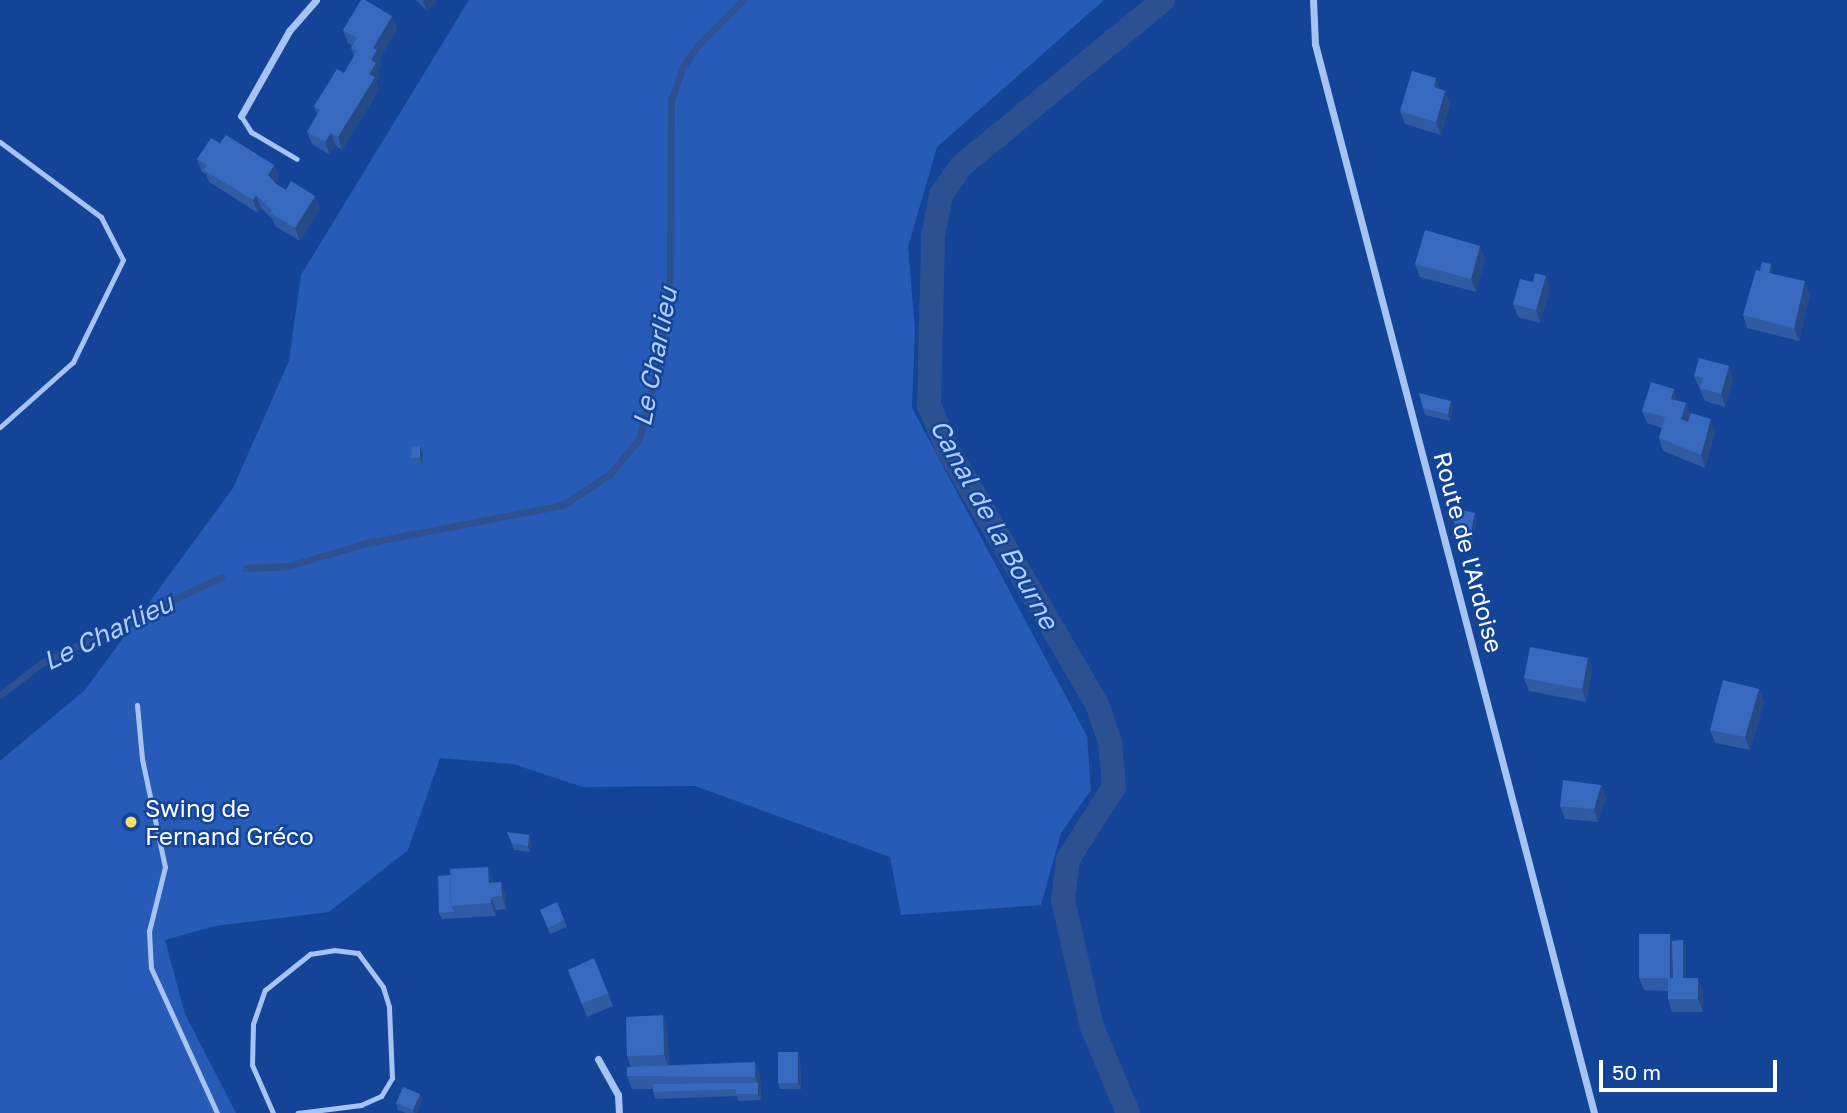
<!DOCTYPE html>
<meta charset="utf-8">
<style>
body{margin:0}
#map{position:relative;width:1847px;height:1113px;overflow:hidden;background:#134498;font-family:"Golos Text",sans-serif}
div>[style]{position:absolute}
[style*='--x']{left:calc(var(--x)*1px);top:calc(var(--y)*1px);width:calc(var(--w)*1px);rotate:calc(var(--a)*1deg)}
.green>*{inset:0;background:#265cb7}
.stream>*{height:7px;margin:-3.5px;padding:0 3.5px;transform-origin:3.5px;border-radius:3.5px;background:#2d5090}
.canal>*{height:24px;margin:-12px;padding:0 12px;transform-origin:12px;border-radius:12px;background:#2d5090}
.service>*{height:5px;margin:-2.5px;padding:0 2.5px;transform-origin:2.5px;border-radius:2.5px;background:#a6c3f3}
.minor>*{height:7px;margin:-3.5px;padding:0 3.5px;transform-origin:3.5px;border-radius:3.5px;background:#a6c3f3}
.wall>*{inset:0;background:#2f5ba3}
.shaded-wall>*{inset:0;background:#264a85}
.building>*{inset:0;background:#376abe}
.dots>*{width:19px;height:19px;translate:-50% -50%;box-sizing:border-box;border:4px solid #134498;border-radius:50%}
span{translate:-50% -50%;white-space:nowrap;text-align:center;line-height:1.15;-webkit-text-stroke:5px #134498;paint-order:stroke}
.street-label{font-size:24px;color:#fff}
.poi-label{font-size:24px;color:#fff}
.left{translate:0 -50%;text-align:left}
.water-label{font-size:26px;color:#b2cefa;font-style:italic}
.scale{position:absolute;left:1599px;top:1060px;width:178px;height:32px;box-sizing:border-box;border:4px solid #fff;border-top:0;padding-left:9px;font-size:21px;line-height:24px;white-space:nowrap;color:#fff;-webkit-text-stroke:5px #134498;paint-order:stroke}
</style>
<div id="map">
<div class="green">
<i style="clip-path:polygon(469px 0,1104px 0,937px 147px,908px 247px,915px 330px,912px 408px,1087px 736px,1091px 790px,1061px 833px,1041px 905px,901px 915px,890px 857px,695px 786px,583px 787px,513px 764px,440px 758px,408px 850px,329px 912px,215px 926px,165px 940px,185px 1014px,236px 1113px,0 1113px,0 761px,85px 690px,233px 488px,289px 361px,301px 275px)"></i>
</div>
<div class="stream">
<i style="--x:246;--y:568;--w:43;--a:-2.7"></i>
<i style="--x:289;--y:566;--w:80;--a:-16.6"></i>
<i style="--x:366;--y:543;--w:201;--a:-10.9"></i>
<i style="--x:563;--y:505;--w:56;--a:-33.4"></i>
<i style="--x:610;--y:474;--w:45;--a:-50.4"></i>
<i style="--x:639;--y:439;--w:79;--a:-75.3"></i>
<i style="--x:659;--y:363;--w:87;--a:-82.7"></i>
<i style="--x:670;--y:277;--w:177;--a:-89.7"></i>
<i style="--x:671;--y:100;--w:35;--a:-70"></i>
<i style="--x:683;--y:67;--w:27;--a:-56"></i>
<i style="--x:698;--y:45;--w:64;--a:-45"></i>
<i style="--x:0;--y:695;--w:54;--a:-37.5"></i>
<i style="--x:43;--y:662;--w:197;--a:-25.5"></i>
</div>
<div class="canal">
<i style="--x:1128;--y:1113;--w:93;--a:-112.7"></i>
<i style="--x:1092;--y:1027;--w:130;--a:-102.9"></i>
<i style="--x:1063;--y:900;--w:41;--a:-83"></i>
<i style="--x:1068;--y:859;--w:85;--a:-57.4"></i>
<i style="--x:1114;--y:787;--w:45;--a:-95.1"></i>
<i style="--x:1110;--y:742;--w:40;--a:-108.9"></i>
<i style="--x:1097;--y:704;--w:292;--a:-120.4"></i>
<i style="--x:949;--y:452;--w:51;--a:-113.1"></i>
<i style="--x:929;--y:405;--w:169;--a:-88.6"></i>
<i style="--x:933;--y:236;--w:42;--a:-79"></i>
<i style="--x:941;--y:195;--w:35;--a:-55"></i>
<i style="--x:961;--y:166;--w:261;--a:-39.4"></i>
</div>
<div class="service">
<i style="--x:241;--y:116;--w:19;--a:58"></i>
<i style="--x:251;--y:132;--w:53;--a:30.4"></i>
<i style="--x:0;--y:142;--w:126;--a:36.6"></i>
<i style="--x:101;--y:217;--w:48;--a:62.9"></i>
<i style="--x:123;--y:260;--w:114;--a:116.1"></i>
<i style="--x:73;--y:362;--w:98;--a:138.3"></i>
<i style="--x:137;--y:705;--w:54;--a:84.7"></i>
<i style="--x:142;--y:759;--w:110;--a:78"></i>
<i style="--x:165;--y:867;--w:66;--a:104"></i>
<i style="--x:149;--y:931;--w:37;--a:87"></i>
<i style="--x:151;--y:968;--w:159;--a:65.5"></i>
<i style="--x:273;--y:1113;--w:52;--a:-113.6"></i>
<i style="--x:252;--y:1065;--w:41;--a:-88.6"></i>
<i style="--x:253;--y:1024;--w:36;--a:-71"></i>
<i style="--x:265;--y:990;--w:58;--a:-38.7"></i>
<i style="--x:310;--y:954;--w:24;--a:-9"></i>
<i style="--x:334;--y:950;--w:24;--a:7"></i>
<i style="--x:358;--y:953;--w:42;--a:53.7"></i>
<i style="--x:383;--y:987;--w:21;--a:73"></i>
<i style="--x:389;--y:1007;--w:71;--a:87.6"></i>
<i style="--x:392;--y:1078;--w:21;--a:121"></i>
<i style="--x:381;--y:1096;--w:22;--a:156"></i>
<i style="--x:361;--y:1105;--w:64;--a:172.8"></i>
</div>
<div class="minor">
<i style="--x:1313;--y:0;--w:44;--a:87.4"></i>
<i style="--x:1315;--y:44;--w:1105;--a:75.37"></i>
<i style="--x:241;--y:116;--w:98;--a:-60.5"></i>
<i style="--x:289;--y:31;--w:41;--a:-48.9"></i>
<i style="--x:598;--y:1059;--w:41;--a:60.9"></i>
<i style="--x:618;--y:1095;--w:18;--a:87"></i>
</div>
<div class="wall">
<i style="clip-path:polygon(416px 0,435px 0,436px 3px,427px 11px)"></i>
<i style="clip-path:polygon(392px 16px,397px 29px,380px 58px,382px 63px,378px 70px,380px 76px,376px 82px,379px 90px,342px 150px,336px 146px,330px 155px,312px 144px,307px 132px,317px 115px,314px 106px,344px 73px,354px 56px,351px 48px,352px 46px,348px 43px,343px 30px)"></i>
<i style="clip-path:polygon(1440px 89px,1445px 91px,1450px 104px,1441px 135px,1405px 124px,1400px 111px)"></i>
<i style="clip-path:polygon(220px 143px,274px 165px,279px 178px,275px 183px,286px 190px,315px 196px,320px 209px,300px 241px,275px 226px,272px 219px,261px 208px,258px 213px,209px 182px,206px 174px,202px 172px,197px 159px)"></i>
<i style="clip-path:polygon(1480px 246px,1485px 259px,1476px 292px,1420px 277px,1415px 264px)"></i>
<i style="clip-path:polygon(1771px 264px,1773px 270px,1772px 274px,1810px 294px,1799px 341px,1747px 328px,1743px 315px)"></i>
<i style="clip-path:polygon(1550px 289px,1540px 323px,1518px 317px,1513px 304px)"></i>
<i style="clip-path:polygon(1694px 376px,1733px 379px,1725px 407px,1705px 401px)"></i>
<i style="clip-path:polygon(1678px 401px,1686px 403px,1690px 415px,1715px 432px,1705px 468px,1663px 451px,1659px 438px,1662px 428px,1647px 423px,1642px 411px)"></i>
<i style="clip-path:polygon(1423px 408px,1453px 408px,1450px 421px,1425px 415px)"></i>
<i style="clip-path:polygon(423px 453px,422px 465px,414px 464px,411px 458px)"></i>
<i style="clip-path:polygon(1477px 519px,1472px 542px,1459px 540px,1457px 533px)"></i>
<i style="clip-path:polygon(1592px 671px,1586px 702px,1529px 691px,1524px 678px)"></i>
<i style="clip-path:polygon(1759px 689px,1764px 702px,1750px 750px,1715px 743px,1710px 730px)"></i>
<i style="clip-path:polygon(1601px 785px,1606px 798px,1598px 822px,1565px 819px,1560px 806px)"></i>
<i style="clip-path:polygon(507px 832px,529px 835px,531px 841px,530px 852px,514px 850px)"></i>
<i style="clip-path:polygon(493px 880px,493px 882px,506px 895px,506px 909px,496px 910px,496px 916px,442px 919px,439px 913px)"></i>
<i style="clip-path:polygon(557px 902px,567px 927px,550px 934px,540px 910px)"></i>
<i style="clip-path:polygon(1683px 940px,1686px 947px,1686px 978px,1703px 991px,1703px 1012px,1672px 1012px,1668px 999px,1668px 991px,1644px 990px,1639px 978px,1672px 941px)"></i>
<i style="clip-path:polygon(568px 970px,608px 993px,613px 1006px,587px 1017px)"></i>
<i style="clip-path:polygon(667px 1028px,669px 1066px,760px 1075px,761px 1100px,738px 1101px,737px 1096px,655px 1099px,653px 1089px,632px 1089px,627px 1076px,631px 1067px,627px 1056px)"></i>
<i style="clip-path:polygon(798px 1052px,800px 1059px,801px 1089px,780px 1089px,778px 1083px)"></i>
<i style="clip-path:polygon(420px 1094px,422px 1100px,417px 1113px,406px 1113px,398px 1110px,396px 1103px)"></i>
</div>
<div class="shaded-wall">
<i style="clip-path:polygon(422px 0,435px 0,436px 3px,427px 11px)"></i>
<i style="clip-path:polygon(392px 16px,397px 29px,380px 58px,382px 63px,378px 70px,380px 76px,376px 82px,379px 90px,342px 150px,338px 137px,369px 74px,373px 48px)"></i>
<i style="clip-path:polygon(1436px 78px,1441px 91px,1434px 87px)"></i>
<i style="clip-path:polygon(1445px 91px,1450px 104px,1441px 135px,1436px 122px)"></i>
<i style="clip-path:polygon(331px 133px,336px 146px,330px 155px,325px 142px)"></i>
<i style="clip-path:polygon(274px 165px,279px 178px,273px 188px,268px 175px)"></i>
<i style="clip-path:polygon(256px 195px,261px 208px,258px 213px,253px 200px)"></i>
<i style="clip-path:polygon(315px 196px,320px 209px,300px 241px,295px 228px)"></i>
<i style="clip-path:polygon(1480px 246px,1485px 259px,1476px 292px,1471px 279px)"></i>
<i style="clip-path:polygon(1771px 264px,1773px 270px,1770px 285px,1767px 279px)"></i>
<i style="clip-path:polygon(1546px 276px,1550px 289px,1540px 323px,1536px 310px)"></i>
<i style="clip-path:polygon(1805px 281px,1810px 294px,1799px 341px,1794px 328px)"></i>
<i style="clip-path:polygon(1729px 366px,1733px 379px,1725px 407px,1721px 394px)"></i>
<i style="clip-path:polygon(1674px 389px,1678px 402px,1671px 399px)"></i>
<i style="clip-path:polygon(1451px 401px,1453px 408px,1450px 421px,1448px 414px)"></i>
<i style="clip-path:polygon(1686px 403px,1691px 416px,1686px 432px,1681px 419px)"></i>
<i style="clip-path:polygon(1711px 419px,1715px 432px,1705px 468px,1701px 455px)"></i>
<i style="clip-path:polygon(420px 446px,423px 453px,422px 465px,420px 458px)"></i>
<i style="clip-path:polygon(1475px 513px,1477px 519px,1472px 542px,1470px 536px)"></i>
<i style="clip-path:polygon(1588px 658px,1592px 671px,1586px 702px,1582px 689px)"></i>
<i style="clip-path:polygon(1759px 689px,1764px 702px,1750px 750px,1745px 737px)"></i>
<i style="clip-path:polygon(1601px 785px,1606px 798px,1598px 822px,1594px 809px)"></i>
<i style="clip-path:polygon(529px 835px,531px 841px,530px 852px,528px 846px)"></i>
<i style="clip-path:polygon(488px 867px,493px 880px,493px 895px,489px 883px)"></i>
<i style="clip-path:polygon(501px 882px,506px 895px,506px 909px,502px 896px)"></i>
<i style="clip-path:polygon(491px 897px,496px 910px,496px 916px,491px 903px)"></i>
<i style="clip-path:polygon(1670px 934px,1674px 947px,1675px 984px,1670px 978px)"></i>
<i style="clip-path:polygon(1683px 940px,1686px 947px,1686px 990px,1683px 984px)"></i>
<i style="clip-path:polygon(1698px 978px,1703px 991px,1703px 1012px,1698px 999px)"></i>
<i style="clip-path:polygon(663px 1015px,667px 1028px,669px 1068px,664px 1055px)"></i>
<i style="clip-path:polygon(798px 1052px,800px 1059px,801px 1089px,798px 1083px)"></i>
<i style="clip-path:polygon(755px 1062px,760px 1075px,761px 1100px,758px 1094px,758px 1085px,755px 1077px)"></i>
<i style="clip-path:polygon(420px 1094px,422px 1100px,417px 1113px,414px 1113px,413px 1110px)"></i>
</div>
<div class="building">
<i style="clip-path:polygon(361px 0,365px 0,392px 16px,373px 48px,377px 50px,371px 60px,376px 63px,369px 74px,375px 77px,338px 137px,331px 133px,325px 142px,307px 132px,320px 110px,314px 106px,326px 87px,337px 69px,344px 73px,357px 51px,351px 48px,357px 38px,343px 30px)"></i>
<i style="clip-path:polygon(1412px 71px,1436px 78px,1434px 87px,1445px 91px,1436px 122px,1400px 111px)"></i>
<i style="clip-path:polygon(226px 135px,274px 165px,268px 175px,276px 184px,286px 190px,291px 181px,315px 196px,295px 228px,270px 213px,272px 210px,256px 195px,253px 200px,204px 170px,207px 165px,197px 159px,211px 138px,220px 143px)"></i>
<i style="clip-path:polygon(1425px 230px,1480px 246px,1471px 279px,1415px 264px)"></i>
<i style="clip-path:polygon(1762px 262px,1771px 264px,1769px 273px,1760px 271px)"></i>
<i style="clip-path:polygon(1756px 270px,1805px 281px,1794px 328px,1743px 315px)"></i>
<i style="clip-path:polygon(1535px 273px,1546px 276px,1536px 310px,1513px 304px,1520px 279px,1533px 282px)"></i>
<i style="clip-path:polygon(1699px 358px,1729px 366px,1721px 394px,1700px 388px,1703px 378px,1694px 376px)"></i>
<i style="clip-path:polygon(1651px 382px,1674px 389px,1671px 399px,1686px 403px,1681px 419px,1688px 422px,1691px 413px,1711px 419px,1701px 455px,1659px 438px,1665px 417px,1642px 411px)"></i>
<i style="clip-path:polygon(1419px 393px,1451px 401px,1448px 414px,1423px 408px)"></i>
<i style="clip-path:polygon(412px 446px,420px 446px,420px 458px,411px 458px)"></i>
<i style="clip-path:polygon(1450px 507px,1475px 513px,1470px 536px,1457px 533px)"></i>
<i style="clip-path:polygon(1530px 647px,1588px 658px,1582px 689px,1524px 678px)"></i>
<i style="clip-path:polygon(1723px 680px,1759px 689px,1745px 737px,1710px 730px)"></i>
<i style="clip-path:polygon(1563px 780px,1601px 785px,1594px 809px,1560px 806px)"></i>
<i style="clip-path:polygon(507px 832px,529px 835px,528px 846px,512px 843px)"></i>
<i style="clip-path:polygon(488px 867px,489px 883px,501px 882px,502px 896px,491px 897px,491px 903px,451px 906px,450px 869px)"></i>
<i style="clip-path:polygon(450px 875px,451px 906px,454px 912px,439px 913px,438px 876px)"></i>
<i style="clip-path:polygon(557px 902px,564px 920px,548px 928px,540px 910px)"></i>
<i style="clip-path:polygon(1639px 934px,1670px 934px,1670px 978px,1639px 978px)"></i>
<i style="clip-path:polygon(1683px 940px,1683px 978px,1673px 978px,1672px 941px)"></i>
<i style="clip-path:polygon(594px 958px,608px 993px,582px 1004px,568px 970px)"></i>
<i style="clip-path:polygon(1668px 978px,1698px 978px,1698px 999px,1668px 999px)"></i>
<i style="clip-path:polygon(663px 1015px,664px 1055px,627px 1056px,626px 1017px)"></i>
<i style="clip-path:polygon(778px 1052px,798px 1052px,798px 1083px,778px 1083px)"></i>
<i style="clip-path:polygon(755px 1062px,755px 1077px,627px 1076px,627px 1067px)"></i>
<i style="clip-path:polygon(758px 1083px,758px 1094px,736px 1094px,736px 1089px,653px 1092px,653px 1084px)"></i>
<i style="clip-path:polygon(403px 1087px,420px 1094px,413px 1110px,396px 1103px)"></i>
</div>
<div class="dots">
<i style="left:131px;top:822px;background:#ffde68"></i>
</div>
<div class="street-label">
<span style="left:1469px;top:552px;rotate:75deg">Route de l'Ardoise</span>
</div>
<div class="poi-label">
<span class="left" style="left:145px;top:822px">Swing de<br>Fernand Gréco</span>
</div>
<div class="water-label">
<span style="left:655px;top:357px;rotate:-79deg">Le Charlieu</span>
<span style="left:994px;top:524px;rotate:61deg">Canal de la Bourne</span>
<span style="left:108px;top:632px;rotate:-26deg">Le Charlieu</span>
</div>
<div class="scale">50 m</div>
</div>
